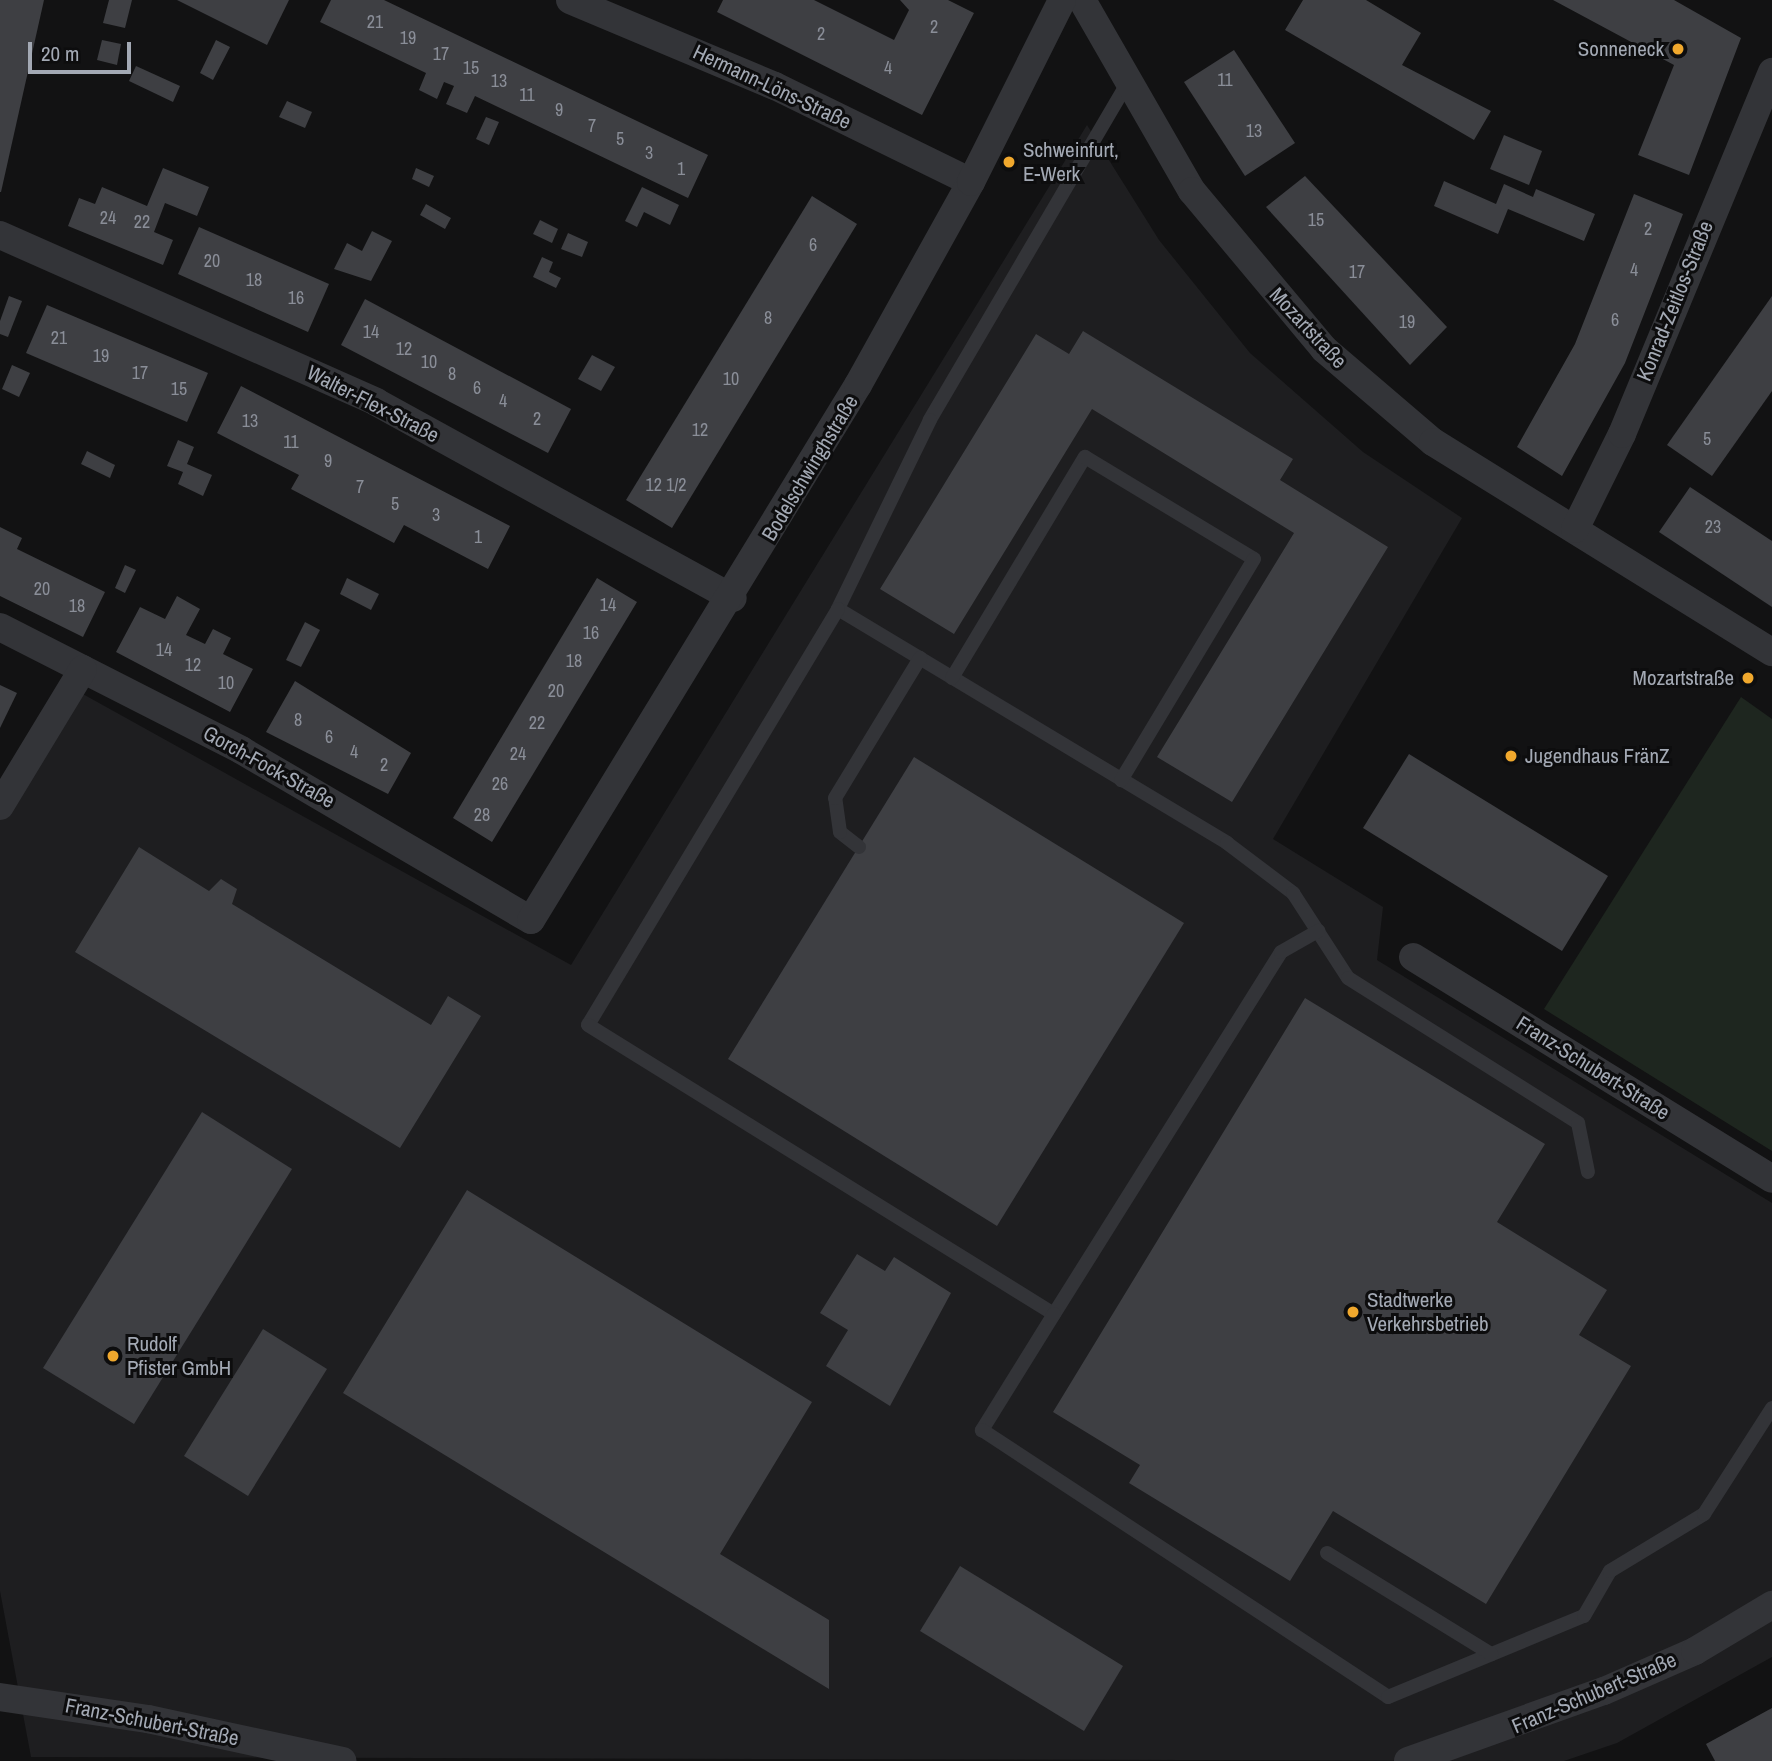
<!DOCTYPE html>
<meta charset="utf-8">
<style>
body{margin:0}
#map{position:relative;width:1772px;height:1761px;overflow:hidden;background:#121213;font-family:"Archivo Narrow",sans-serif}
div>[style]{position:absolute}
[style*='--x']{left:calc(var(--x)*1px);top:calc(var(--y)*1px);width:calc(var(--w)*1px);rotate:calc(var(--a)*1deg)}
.built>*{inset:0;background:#1e1e20}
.green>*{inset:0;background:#1e261f}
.building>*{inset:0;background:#3e3f43}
.service>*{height:14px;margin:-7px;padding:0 7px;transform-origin:7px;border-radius:7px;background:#333438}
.minor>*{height:28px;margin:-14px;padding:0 14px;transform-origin:14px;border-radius:14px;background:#333438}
.dots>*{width:19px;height:19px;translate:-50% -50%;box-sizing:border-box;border:4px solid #0d0d0e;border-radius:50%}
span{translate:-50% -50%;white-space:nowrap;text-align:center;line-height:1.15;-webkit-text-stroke:6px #0d0d0e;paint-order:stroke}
.number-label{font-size:18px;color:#8a8e98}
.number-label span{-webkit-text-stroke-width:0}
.poi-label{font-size:21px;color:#a3a9b4}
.right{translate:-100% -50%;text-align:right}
.left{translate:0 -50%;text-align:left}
.street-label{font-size:21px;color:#a3a9b4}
.scale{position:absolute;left:28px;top:42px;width:103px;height:32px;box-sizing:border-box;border:4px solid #a3a9b4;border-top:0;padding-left:9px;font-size:21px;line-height:24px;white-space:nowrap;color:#a3a9b4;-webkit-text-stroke:5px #0d0d0e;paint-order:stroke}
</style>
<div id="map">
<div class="built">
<i style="clip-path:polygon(1087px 125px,1159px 240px,1250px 353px,1363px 452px,1462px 518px,1273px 839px,1383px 907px,1377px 960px,1772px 1203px,1772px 1657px,1617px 1743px,1564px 1761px,31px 1757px,0 1591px,0 789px,63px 683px,571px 965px)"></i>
</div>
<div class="green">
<i style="clip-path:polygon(1741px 697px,1772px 719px,1772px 1151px,1544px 1009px)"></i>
</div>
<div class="building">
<i style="clip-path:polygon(0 0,44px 0,1px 192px,0 192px)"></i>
<i style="clip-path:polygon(109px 0,132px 0,125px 28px,103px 23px)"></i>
<i style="clip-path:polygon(177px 0,289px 0,267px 45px)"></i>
<i style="clip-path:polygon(331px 0,384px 0,708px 155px,688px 198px,475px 96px,467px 113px,446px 104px,454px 86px,444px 82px,437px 99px,419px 90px,426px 73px,320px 22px)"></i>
<i style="clip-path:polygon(723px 0,814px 0,894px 40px,909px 10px,900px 0,948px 0,974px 13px,922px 115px,717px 12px)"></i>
<i style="clip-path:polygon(1303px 0,1366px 0,1421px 33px,1402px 65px,1491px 111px,1474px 140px,1285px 30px)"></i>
<i style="clip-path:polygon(1553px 0,1674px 0,1741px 38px,1689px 175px,1638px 155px,1674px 65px)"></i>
<i style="clip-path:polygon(102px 40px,121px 44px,117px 65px,97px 60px)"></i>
<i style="clip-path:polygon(216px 40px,230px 47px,213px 80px,200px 73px)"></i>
<i style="clip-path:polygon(1234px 50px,1295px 143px,1245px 176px,1184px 82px)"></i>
<i style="clip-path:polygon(136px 66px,180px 86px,173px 102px,129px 81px)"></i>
<i style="clip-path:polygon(287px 101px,312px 112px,305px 128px,279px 117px)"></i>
<i style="clip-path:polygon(486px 117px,499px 122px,489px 145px,476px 139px)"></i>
<i style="clip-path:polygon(1504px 135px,1542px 151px,1529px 185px,1490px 169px)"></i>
<i style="clip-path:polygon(163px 168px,209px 187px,197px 216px,165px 203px,154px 232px,173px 240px,163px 265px,68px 226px,79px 198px,95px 204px,102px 187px,147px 206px)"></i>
<i style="clip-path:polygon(416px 168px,434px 176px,429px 187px,412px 179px)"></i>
<i style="clip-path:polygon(1305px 176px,1447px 327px,1410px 365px,1266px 207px)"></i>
<i style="clip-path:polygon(1444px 181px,1496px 204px,1504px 184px,1533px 197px,1536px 189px,1595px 214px,1584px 241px,1508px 209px,1498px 234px,1434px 206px)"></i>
<i style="clip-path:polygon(642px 187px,679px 205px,670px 225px,644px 212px,637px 227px,625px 221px)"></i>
<i style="clip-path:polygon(1634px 194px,1683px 214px,1625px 363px,1562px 476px,1517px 447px,1575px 344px)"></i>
<i style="clip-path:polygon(812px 196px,857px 224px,672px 528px,626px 500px)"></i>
<i style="clip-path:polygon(426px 204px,451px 218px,445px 229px,420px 215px)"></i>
<i style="clip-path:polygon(540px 220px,558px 229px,552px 243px,533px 234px)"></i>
<i style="clip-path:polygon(199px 227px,329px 284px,308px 332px,178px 274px)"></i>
<i style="clip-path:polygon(372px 231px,392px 241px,371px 281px,334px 269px,347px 243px,362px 251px)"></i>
<i style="clip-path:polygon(568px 233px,588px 242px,582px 257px,561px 249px)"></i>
<i style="clip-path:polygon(542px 257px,553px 262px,549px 272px,561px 278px,556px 288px,533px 277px)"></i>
<i style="clip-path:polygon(9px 296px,22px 301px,8px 337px,0 334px,0 321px)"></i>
<i style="clip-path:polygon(1772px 296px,1772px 391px,1712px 476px,1667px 445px)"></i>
<i style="clip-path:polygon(365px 299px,571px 409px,548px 453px,341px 345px)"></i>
<i style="clip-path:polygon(47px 305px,208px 373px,187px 422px,26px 353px)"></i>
<i style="clip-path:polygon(1083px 331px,1293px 459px,1280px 480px,1388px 547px,1232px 802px,1157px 757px,1294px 533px,1092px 409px,954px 634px,880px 589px,1036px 334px,1069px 354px)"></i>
<i style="clip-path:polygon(592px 355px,615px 367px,601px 391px,578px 379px)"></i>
<i style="clip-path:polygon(12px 365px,30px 373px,19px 397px,2px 389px)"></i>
<i style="clip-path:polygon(241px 386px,510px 526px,488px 569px,404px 525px,394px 543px,291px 489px,299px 475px,217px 433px)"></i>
<i style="clip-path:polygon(178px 440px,194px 447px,187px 464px,212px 475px,203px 496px,178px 484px,183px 472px,167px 466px)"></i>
<i style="clip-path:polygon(87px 451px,115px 465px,110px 478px,81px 464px)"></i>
<i style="clip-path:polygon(1690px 487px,1772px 541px,1772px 607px,1659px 532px)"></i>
<i style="clip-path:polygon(0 527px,22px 538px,17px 549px,105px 592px,83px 637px,0 596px)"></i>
<i style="clip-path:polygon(125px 565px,136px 570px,125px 593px,115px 588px)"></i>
<i style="clip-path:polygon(347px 578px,379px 594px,371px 610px,340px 594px)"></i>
<i style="clip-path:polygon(597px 578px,637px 602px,492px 842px,453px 818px)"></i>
<i style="clip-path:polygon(177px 596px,200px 609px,186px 635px,205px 644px,213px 629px,231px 638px,223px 654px,253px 669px,230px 712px,116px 652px,140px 607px,165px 619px)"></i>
<i style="clip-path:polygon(305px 622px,320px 630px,301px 667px,286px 660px)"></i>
<i style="clip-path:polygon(295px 681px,411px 753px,388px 794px,266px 732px)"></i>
<i style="clip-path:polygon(0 685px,17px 693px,0 728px)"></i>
<i style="clip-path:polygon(1409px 754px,1608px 876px,1562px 951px,1363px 828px)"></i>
<i style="clip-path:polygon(914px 757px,1184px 923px,997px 1226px,728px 1059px)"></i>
<i style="clip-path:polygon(139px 847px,209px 891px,221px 879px,237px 889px,232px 904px,431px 1025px,448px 996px,481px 1016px,400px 1148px,75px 952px)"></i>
<i style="clip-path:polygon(1305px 998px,1545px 1144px,1497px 1222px,1607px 1290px,1579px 1335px,1631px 1366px,1486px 1604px,1333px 1511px,1290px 1581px,1129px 1483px,1140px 1465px,1053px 1412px)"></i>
<i style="clip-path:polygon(202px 1112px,292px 1169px,134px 1424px,43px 1368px)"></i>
<i style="clip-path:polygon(467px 1190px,812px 1402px,720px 1554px,829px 1620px,829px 1689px,343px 1393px)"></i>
<i style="clip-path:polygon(857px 1254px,885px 1271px,894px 1257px,951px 1293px,890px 1406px,826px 1366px,848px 1330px,820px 1313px)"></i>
<i style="clip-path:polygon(263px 1329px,327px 1369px,248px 1496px,184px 1456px)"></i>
<i style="clip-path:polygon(960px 1566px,1123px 1666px,1084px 1731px,920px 1631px)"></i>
<i style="clip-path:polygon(1772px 1708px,1772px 1761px,1715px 1761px,1706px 1744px)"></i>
</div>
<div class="service">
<i style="--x:1128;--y:82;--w:392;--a:120.4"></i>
<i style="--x:930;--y:420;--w:210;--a:116"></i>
<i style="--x:838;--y:609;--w:454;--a:31"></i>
<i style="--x:1227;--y:843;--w:83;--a:37.1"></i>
<i style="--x:1293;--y:893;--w:101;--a:57.1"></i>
<i style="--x:1348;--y:978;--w:272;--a:32.2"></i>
<i style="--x:1578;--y:1123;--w:50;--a:78.5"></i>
<i style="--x:838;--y:609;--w:485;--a:121"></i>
<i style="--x:588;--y:1025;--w:548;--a:31.81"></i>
<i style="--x:1054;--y:1314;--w:427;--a:-57.9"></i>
<i style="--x:1281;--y:952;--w:43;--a:-29.6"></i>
<i style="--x:952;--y:678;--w:258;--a:-59"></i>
<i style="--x:1085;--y:457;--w:197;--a:31.1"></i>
<i style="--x:1254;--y:559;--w:258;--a:121"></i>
<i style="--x:859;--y:847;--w:24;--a:-142"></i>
<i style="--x:840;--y:832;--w:34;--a:-98"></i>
<i style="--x:835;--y:798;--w:164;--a:-58.7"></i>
<i style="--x:1054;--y:1314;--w:137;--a:121.8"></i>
<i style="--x:982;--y:1430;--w:486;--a:33.3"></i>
<i style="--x:1388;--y:1697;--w:212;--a:-22.5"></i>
<i style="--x:1584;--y:1616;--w:52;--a:-60"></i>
<i style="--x:1610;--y:1571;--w:110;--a:-31.2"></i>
<i style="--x:1704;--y:1514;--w:126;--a:-57.3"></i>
<i style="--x:1327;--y:1553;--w:193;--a:31.6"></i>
</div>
<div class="minor">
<i style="--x:570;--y:0;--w:222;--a:22.8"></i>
<i style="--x:775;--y:86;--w:218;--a:26.1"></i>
<i style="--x:1082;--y:0;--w:220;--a:60.1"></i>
<i style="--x:1192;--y:191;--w:206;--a:50.1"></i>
<i style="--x:1324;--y:349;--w:143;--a:40.5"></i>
<i style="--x:1433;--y:442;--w:399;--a:31.8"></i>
<i style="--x:0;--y:235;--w:411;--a:23.9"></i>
<i style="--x:376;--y:402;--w:407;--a:28.8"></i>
<i style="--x:1575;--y:529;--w:106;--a:-63.7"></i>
<i style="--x:1622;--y:434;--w:392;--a:-67.5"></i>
<i style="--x:0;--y:627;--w:271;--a:27"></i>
<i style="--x:241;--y:750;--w:336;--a:30.4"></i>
<i style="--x:531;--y:920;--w:627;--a:-58.57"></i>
<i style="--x:858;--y:385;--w:232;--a:-60.9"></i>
<i style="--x:971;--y:182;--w:203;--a:-63.4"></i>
<i style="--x:0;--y:806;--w:160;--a:-58.8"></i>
<i style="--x:1413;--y:957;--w:422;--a:31.7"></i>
<i style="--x:0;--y:1697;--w:150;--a:8.5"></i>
<i style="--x:148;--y:1719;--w:199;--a:12.2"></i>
<i style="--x:1408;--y:1761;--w:208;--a:-19.7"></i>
<i style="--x:1604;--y:1691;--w:99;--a:-23.7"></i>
<i style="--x:1695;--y:1651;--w:90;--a:-30.9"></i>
</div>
<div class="dots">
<i style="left:1678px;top:49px;background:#f0a82d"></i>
<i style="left:1009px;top:162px;background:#f0a82d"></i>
<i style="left:1748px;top:678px;background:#f0a82d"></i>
<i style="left:1511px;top:756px;background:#f0a82d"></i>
<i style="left:1353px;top:1312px;background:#f0a82d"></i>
<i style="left:113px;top:1356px;background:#f0a82d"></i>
</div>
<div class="number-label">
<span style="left:375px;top:22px">21</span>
<span style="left:934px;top:27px">2</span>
<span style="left:821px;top:34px">2</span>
<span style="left:408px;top:38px">19</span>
<span style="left:441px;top:54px">17</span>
<span style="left:471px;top:68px">15</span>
<span style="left:888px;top:68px">4</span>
<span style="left:1225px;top:80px">11</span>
<span style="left:499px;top:81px">13</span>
<span style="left:527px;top:95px">11</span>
<span style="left:559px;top:110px">9</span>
<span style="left:592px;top:126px">7</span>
<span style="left:1254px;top:131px">13</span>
<span style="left:620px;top:139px">5</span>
<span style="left:649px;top:153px">3</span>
<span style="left:681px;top:169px">1</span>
<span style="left:108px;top:218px">24</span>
<span style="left:1316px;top:220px">15</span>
<span style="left:142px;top:222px">22</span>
<span style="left:1648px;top:229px">2</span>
<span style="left:813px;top:245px">6</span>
<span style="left:212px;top:261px">20</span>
<span style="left:1634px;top:270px">4</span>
<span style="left:1357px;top:272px">17</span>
<span style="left:254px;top:280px">18</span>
<span style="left:296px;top:298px">16</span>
<span style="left:768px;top:318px">8</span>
<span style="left:1615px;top:320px">6</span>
<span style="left:1407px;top:322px">19</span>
<span style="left:371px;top:332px">14</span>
<span style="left:59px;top:338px">21</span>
<span style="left:404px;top:349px">12</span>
<span style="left:101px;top:356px">19</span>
<span style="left:429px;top:362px">10</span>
<span style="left:140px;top:373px">17</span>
<span style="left:452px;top:374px">8</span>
<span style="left:731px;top:379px">10</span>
<span style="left:477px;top:388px">6</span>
<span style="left:179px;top:389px">15</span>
<span style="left:503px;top:401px">4</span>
<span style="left:537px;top:419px">2</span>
<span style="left:250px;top:421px">13</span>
<span style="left:700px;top:430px">12</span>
<span style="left:1707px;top:439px">5</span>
<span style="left:291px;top:442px">11</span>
<span style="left:328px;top:461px">9</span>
<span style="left:666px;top:485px">12 1/2</span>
<span style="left:360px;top:487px">7</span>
<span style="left:395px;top:504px">5</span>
<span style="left:436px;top:515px">3</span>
<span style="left:1713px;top:527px">23</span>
<span style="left:478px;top:537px">1</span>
<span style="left:42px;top:589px">20</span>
<span style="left:608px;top:605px">14</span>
<span style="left:77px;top:606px">18</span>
<span style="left:591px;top:633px">16</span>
<span style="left:164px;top:650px">14</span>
<span style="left:574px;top:661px">18</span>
<span style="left:193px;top:665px">12</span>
<span style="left:226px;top:683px">10</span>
<span style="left:556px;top:691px">20</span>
<span style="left:298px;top:720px">8</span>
<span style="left:537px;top:723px">22</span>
<span style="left:329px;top:737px">6</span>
<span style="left:354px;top:752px">4</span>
<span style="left:518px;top:754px">24</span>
<span style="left:384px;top:765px">2</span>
<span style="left:500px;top:784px">26</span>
<span style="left:482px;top:815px">28</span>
</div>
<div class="poi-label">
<span class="right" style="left:1664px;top:49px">Sonneneck</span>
<span class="left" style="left:1023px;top:162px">Schweinfurt,<br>E-Werk</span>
<span class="right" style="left:1734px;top:678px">Mozartstraße</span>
<span class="left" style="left:1525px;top:756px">Jugendhaus FränZ</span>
<span class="left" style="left:1367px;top:1312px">Stadtwerke<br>Verkehrsbetrieb</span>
<span class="left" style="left:127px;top:1356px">Rudolf<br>Pfister GmbH</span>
</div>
<div class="street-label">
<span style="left:772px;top:87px;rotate:25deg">Hermann-Löns-Straße</span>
<span style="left:1675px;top:301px;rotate:-68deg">Konrad-Zeitlos-Straße</span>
<span style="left:1308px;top:328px;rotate:47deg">Mozartstraße</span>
<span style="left:373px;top:404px;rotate:27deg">Walter-Flex-Straße</span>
<span style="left:810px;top:468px;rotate:-59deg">Bodelschwinghstraße</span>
<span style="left:269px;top:767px;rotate:29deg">Gorch-Fock-Straße</span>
<span style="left:1593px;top:1068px;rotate:32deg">Franz-Schubert-Straße</span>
<span style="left:1594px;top:1693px;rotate:-23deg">Franz-Schubert-Straße</span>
<span style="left:152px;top:1722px;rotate:11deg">Franz-Schubert-Straße</span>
</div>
<div class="scale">20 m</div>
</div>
